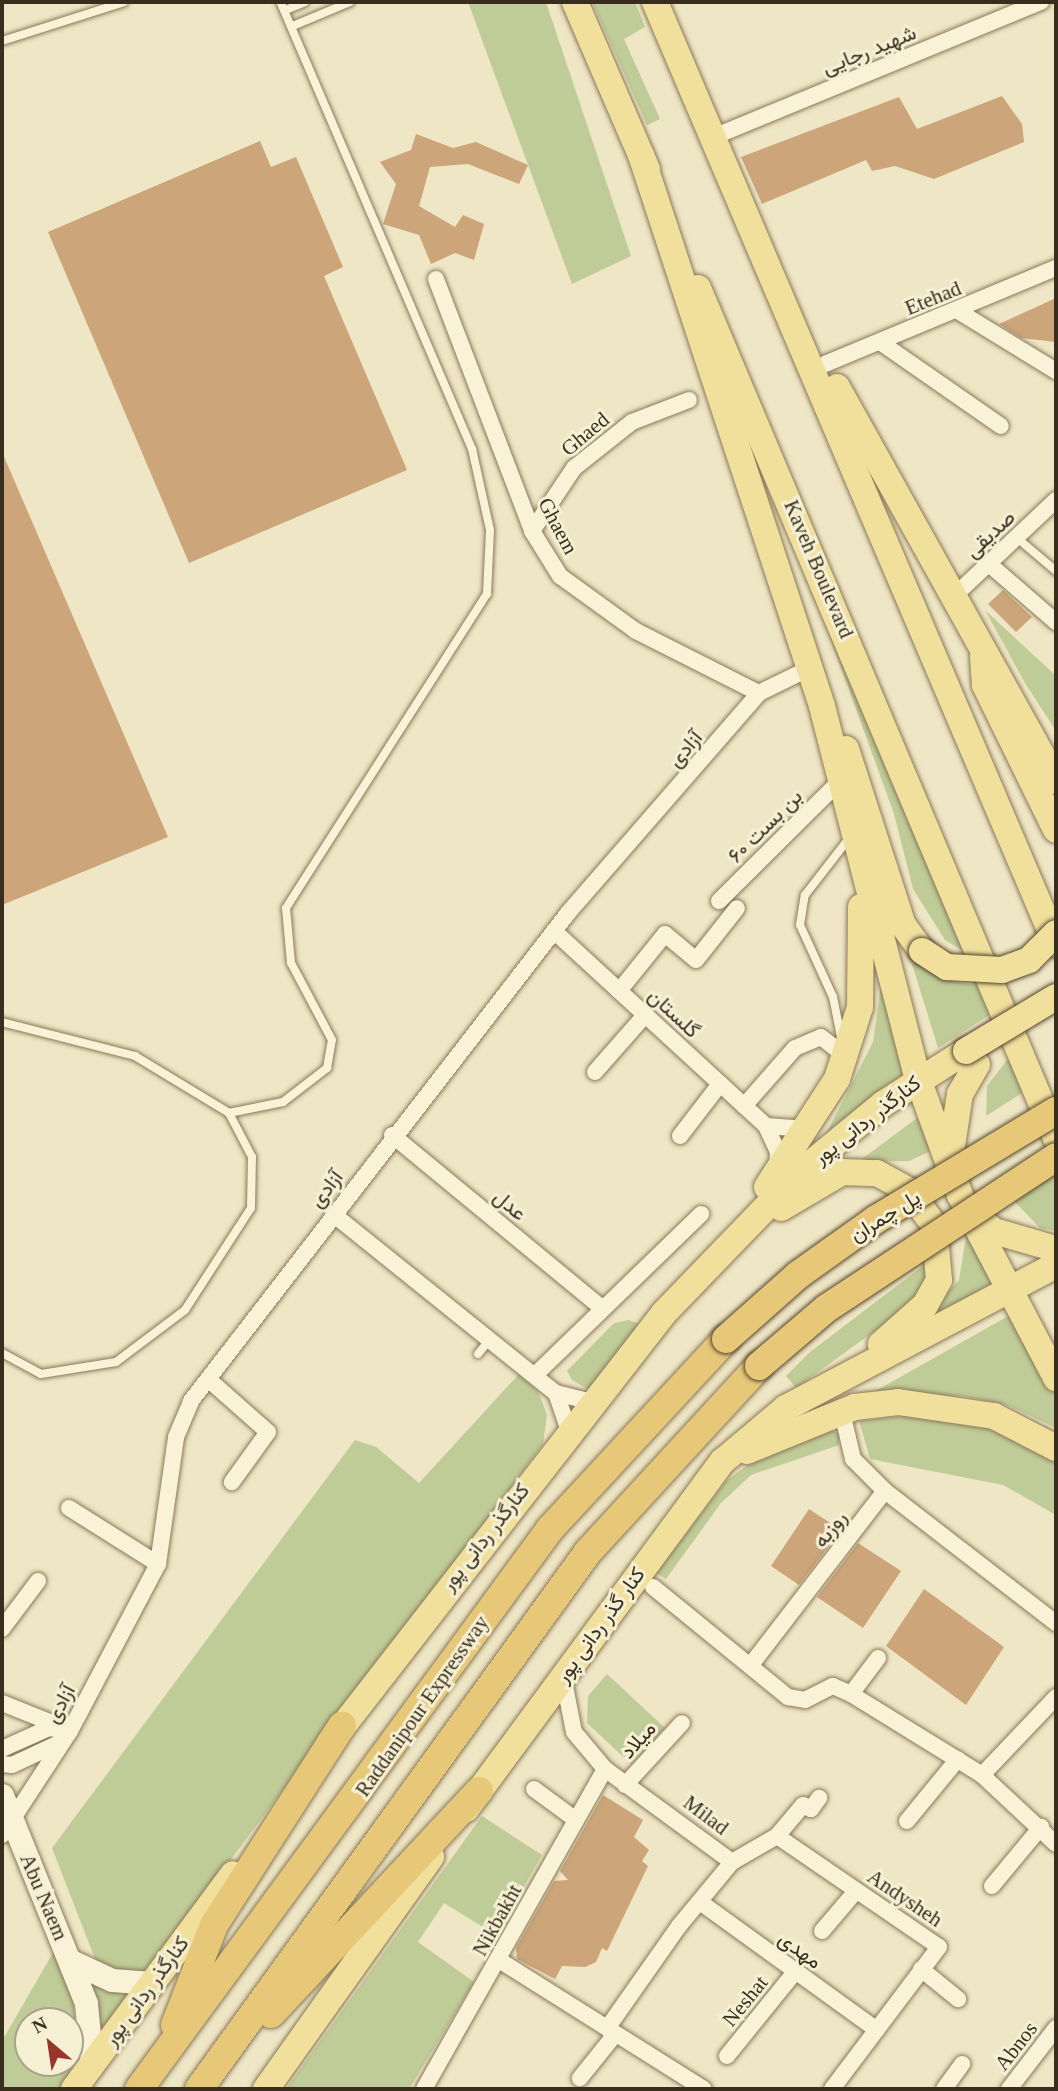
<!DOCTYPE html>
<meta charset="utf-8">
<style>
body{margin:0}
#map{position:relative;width:1058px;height:2091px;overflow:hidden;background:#eee6c4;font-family:"Times New Roman",Vazirmatn,serif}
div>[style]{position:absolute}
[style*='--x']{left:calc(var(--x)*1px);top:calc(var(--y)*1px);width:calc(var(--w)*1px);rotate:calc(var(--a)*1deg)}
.green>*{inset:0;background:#c0cc98}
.building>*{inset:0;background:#cca57a}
.roads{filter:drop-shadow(0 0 2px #89785a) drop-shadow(0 0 2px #89785a)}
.service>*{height:8px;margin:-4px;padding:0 4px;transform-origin:4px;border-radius:4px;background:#f9f2d7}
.minor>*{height:16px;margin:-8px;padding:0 8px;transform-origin:8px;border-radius:8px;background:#f9f2d7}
.secondary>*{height:23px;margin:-11.5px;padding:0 11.5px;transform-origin:11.5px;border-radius:11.5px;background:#f9f2d7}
.primary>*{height:26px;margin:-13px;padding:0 13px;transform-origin:13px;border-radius:13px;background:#f1e09c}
.trunk>*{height:28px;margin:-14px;padding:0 14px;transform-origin:14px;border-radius:14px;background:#e7c878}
.bridges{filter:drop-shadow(0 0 2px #56462f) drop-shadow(0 0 2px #56462f)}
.primary-bridge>*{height:26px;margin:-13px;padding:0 13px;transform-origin:13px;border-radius:13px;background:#f1e09c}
.trunk-bridge>*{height:28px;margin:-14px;padding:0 14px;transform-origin:14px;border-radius:14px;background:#e7c878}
span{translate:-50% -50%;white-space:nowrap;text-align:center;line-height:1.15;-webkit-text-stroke:6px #f5efd4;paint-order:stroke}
.street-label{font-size:21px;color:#392e1e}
.frame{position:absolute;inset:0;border:4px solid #392e1e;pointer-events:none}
.north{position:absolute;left:14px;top:2007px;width:70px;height:70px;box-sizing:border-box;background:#f5efd4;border:2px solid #aaa28b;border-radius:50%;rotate:331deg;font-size:19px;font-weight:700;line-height:28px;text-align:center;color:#392e1e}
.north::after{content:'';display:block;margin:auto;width:24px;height:32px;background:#98362b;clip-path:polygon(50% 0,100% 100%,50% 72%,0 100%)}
</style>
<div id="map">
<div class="green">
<i style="clip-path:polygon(468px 2px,546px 2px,631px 256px,572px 284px)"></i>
<i style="clip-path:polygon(592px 2px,635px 2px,645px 27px,624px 39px,660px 119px,647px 125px)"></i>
<i style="clip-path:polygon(781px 502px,972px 956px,945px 940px,913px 889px,894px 814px)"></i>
<i style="clip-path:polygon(985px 610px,1056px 676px,1056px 731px,1025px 683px)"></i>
<i style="clip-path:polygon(923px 960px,954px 982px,978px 985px,991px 1014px,938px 1048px,912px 964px)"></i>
<i style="clip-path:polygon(882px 978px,906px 1072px,827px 1132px,873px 1042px)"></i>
<i style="clip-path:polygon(1010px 1056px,1025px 1091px,986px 1116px,987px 1086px)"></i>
<i style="clip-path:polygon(917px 1118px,931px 1151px,909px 1161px,858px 1162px)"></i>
<i style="clip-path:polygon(1056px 1174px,1056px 1231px,1040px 1228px,1013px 1200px)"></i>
<i style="clip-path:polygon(967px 1231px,994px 1282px,907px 1335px,959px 1280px)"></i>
<i style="clip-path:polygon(932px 1259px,916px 1301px,796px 1388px,786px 1376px,810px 1352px)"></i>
<i style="clip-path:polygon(1010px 1315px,1056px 1394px,1056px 1428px,1007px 1405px,962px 1396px,872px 1393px)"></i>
<i style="clip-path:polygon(629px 1320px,642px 1325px,591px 1391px,572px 1380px,567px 1371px,614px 1323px)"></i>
<i style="clip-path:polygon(519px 1374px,538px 1391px,547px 1415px,543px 1444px,147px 1971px,123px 1974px,97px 1964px,52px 1848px,355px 1440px,376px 1447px,419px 1483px)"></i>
<i style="clip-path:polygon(912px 1415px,972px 1423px,1033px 1444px,1056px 1460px,1056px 1515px,1003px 1485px,870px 1459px,859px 1421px)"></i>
<i style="clip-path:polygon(826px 1427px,839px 1434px,839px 1445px,751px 1475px,721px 1503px,666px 1579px,656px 1573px,726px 1481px,754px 1460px)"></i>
<i style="clip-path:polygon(607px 1674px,665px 1728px,631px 1764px,587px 1723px,588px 1696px)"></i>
<i style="clip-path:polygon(482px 1816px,542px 1855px,496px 1935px,444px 1903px,418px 1942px,474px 1982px,409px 2089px,286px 2089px)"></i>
<i style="clip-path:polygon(evenodd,54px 1951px,72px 1994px,80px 2065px,63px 2089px,2px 2089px,2px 2041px,54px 1951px,28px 2021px,70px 2021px,70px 2063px,28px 2063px,28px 2021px)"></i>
<i style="clip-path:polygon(81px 1971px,100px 1987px,135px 1996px,98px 2044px,96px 1999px)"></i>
</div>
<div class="building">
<i style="clip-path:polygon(1002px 96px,1022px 124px,1024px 142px,934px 179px,895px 166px,872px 171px,866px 160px,762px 204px,741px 157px,899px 97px,917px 129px)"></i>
<i style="clip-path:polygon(416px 134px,453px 148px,476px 142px,528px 165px,519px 184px,468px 164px,430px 167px,419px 206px,455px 227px,463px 215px,484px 224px,474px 260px,455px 253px,431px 264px,419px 235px,383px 224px,396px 184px,380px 162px,411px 150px)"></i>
<i style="clip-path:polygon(260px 141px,271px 167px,296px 157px,343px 267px,324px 276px,407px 470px,189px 563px,48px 232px)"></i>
<i style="clip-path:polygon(1056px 298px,1056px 342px,1021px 338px,999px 324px)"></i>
<i style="clip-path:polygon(2px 452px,168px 837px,2px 905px)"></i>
<i style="clip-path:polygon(1003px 590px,1032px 617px,1016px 632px,988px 604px)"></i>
<i style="clip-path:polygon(809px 1509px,841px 1530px,799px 1585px,771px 1566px)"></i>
<i style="clip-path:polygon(858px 1543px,901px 1571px,863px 1628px,817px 1597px)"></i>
<i style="clip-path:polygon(924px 1589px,1004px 1647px,966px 1705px,886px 1646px)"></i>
<i style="clip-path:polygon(603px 1795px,643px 1820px,634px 1837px,649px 1850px,642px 1861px,648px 1866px,607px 1951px,602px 1948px,596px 1962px,585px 1967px,562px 1966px,555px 1979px,517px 1959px,516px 1948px,554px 1881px,568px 1880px,560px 1871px)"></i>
</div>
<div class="roads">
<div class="service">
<i style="--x:288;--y:9;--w:18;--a:-22"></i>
<i style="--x:295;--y:25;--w:60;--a:-22.7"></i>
<i style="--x:2;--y:41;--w:128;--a:-17.7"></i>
<i style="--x:1017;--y:538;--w:51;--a:40.2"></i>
<i style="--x:2;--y:1022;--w:137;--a:14.3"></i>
<i style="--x:135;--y:1056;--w:110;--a:31.2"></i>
<i style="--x:229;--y:1113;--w:55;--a:-11.5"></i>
<i style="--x:283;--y:1102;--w:56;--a:-37.7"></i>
<i style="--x:327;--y:1068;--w:28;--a:-80"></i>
<i style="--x:332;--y:1040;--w:87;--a:-118"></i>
<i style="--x:291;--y:963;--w:55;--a:-95.2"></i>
<i style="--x:286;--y:908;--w:373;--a:-57.4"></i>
<i style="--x:487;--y:594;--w:64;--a:-87.3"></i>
<i style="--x:490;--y:530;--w:83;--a:-102.5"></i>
<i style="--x:472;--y:449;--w:486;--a:-113.2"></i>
<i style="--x:841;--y:1037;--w:41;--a:-101.3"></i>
<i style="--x:833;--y:997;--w:79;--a:-114.6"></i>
<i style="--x:800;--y:925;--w:30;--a:-81"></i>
<i style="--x:805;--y:895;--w:75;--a:-52.1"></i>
<i style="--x:2;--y:1353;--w:44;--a:28.3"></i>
<i style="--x:41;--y:1374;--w:76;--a:-9.1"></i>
<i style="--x:116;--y:1362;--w:86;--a:-37"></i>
<i style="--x:185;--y:1310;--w:121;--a:-57.1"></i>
<i style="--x:251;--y:1208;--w:51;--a:-88.9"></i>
<i style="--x:252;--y:1157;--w:50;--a:-117.6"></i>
<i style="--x:478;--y:1354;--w:19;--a:-51"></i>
</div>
<div class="minor">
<i style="--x:713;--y:137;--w:355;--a:-22.4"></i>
<i style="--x:436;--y:279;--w:270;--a:69.1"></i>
<i style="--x:532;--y:531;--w:53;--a:58.1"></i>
<i style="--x:560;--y:576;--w:94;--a:35.9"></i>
<i style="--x:636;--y:631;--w:138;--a:26.8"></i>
<i style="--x:958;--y:311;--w:115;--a:31.5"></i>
<i style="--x:880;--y:342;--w:147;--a:34.8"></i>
<i style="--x:825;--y:364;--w:250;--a:-22.6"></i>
<i style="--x:532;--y:531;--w:76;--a:-56.3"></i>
<i style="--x:574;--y:468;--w:74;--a:-38.4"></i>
<i style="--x:632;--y:422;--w:61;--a:-21.1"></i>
<i style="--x:989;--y:564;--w:89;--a:40.9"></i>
<i style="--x:952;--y:598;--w:143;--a:-43.3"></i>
<i style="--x:719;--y:901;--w:172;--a:-44.8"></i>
<i style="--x:554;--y:931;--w:288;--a:42.6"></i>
<i style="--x:766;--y:1126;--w:29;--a:65"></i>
<i style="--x:778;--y:1152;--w:17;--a:93"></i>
<i style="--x:619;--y:991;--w:73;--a:-51.1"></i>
<i style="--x:665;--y:934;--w:40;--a:40"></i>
<i style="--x:696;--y:960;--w:66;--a:-51.7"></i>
<i style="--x:595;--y:1072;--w:76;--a:-48.7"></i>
<i style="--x:744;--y:1106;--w:77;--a:-48.7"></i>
<i style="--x:795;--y:1048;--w:28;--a:-23"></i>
<i style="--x:821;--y:1037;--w:29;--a:38"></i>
<i style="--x:766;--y:1126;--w:41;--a:4.2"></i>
<i style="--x:392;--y:1135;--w:271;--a:39.5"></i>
<i style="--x:680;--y:1136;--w:66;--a:-52.4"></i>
<i style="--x:333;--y:1214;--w:286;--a:38.8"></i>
<i style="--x:556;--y:1393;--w:37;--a:14"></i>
<i style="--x:536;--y:1374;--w:230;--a:-44.1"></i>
<i style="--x:208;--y:1379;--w:80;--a:41.5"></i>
<i style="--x:268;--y:1432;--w:62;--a:125.8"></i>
<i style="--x:556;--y:1393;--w:40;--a:71.1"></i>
<i style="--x:885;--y:1491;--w:216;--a:37.7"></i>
<i style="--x:69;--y:1508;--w:105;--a:32.2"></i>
<i style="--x:653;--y:1587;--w:174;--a:39.2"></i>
<i style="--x:788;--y:1697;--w:17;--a:10"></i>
<i style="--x:805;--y:1700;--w:31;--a:-27"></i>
<i style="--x:833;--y:1686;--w:20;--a:24"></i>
<i style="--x:851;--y:1694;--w:154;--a:31.7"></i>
<i style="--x:982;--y:1775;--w:101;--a:43"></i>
<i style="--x:2;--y:1629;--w:60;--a:-53.1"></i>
<i style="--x:750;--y:1666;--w:221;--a:-52.4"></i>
<i style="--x:885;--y:1491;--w:45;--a:-135"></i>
<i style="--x:853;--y:1459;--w:48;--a:-103.2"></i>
<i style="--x:563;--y:1676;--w:57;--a:78.9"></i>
<i style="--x:574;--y:1732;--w:48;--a:50"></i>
<i style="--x:605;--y:1769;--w:157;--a:36.2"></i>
<i style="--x:732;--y:1862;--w:83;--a:129.6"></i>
<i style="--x:679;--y:1926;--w:123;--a:125.1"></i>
<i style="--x:608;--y:2027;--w:11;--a:63"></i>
<i style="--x:613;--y:2037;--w:53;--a:128.8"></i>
<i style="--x:851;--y:1694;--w:45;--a:-53.1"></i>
<i style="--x:2;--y:1703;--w:65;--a:21.8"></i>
<i style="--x:2;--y:1749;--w:51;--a:-24.1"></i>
<i style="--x:49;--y:1728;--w:21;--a:8"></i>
<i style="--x:2;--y:1764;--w:10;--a:6"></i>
<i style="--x:12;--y:1765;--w:52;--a:-25.1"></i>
<i style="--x:982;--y:1775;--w:108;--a:-46.5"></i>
<i style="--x:625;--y:1785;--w:84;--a:-47.4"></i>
<i style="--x:534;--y:1789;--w:52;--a:36.4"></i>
<i style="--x:907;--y:1821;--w:80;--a:-50.6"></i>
<i style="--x:2;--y:1835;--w:124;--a:-56.8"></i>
<i style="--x:70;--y:1731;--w:189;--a:-62.2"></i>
<i style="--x:158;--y:1564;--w:128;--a:-81.9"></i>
<i style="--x:176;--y:1437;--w:39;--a:-67"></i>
<i style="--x:191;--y:1401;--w:617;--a:-52.31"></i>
<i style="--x:568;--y:913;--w:291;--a:-49"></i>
<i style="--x:759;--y:693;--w:57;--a:-26.1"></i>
<i style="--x:777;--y:1836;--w:40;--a:-50"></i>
<i style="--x:803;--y:1805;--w:9;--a:27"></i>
<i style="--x:811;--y:1809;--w:14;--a:-54"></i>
<i style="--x:732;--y:1862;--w:52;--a:-30"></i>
<i style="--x:777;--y:1836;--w:196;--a:34.4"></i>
<i style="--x:939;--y:1947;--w:178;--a:127"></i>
<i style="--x:992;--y:1886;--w:77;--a:-50.3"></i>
<i style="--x:700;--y:1902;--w:218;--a:35.9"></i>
<i style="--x:822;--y:1931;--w:52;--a:-49.6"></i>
<i style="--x:499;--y:1960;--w:242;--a:32.2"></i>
<i style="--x:921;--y:1969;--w:48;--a:39"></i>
<i style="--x:727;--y:2056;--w:108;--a:-51"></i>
<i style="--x:424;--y:2089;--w:368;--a:-60.5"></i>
<i style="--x:944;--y:2089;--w:31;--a:-54"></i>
<i style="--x:1009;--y:2089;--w:77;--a:-52.4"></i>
</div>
<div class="secondary">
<i style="--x:2;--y:1795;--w:224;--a:68"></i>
<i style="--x:86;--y:2003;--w:63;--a:84.6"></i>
<i style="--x:71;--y:1961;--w:45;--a:24.9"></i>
<i style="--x:112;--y:1980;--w:40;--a:4.3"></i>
</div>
<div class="primary">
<i style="--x:575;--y:2;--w:182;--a:66.7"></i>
<i style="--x:655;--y:2;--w:1024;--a:66.94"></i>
<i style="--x:641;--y:155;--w:580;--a:71.81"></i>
<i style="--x:822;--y:706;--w:385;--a:75.6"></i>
<i style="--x:918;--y:1079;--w:123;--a:70.1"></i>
<i style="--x:960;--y:1195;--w:207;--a:62.3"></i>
<i style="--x:698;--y:288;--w:922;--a:67.16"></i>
<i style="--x:837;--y:387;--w:451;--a:60.9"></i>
<i style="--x:983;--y:657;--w:28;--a:86"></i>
<i style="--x:985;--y:685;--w:161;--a:63.9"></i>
<i style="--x:846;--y:749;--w:185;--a:72.1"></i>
<i style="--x:903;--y:925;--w:32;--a:54"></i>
<i style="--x:950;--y:1159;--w:66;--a:-81.3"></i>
<i style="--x:960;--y:1094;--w:34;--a:-60"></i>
<i style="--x:767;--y:1187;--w:129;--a:-57.1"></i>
<i style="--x:837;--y:1079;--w:76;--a:-72.3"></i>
<i style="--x:860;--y:1007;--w:100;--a:-89.4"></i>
<i style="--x:781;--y:1208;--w:71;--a:-30.5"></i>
<i style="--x:842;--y:1172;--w:35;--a:2"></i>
<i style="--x:877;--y:1173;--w:37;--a:29"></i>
<i style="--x:909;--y:1191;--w:42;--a:53.7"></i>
<i style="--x:934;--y:1225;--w:55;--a:84.8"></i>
<i style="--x:939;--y:1280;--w:29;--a:119"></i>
<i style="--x:925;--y:1305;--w:59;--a:138.4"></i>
<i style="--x:972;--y:1212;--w:29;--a:41"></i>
<i style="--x:994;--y:1231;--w:65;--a:16.2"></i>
<i style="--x:747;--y:1451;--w:117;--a:-22.2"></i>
<i style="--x:855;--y:1407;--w:43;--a:-6.6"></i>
<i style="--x:898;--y:1402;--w:97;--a:8.3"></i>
<i style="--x:994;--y:1416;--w:70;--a:27.3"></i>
<i style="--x:329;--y:1744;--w:546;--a:-52.14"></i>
<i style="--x:664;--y:1313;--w:193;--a:-46"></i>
<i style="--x:798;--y:1174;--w:110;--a:-39.5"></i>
<i style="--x:883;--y:1104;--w:98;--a:-32.6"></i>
<i style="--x:466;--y:1809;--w:433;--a:-53.6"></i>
<i style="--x:723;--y:1461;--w:82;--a:-40.1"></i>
<i style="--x:786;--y:1408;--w:306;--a:-27.9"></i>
<i style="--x:74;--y:2089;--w:267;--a:-53.5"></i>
<i style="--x:266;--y:2089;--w:285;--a:-54.6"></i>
</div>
<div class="trunk">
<i style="--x:271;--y:2014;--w:305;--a:-47"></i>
<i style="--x:175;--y:2025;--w:107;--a:-68.7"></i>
<i style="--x:214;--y:1925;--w:237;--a:-57.3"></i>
<i style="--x:139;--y:2089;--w:695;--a:-53.72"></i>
<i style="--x:550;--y:1529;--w:259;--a:-47.2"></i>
<i style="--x:199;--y:2089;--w:663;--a:-54.08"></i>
<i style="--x:588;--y:1552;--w:253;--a:-47.4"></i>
</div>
</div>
<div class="bridges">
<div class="primary-bridge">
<i style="--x:922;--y:951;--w:30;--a:33"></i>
<i style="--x:947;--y:967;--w:55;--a:3.1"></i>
<i style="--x:1002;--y:970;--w:29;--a:-20"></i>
<i style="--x:1029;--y:960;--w:38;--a:-45"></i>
<i style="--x:966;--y:1051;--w:105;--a:-31"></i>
</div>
<div class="trunk-bridge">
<i style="--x:726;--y:1339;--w:96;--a:-41.6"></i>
<i style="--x:798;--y:1275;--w:95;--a:-35.5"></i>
<i style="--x:875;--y:1220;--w:211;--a:-31.1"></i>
<i style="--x:759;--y:1366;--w:89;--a:-40.5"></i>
<i style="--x:827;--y:1308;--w:274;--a:-33.4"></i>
</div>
</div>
<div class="street-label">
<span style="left:869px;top:50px;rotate:-22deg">شهید رجایی</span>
<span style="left:933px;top:298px;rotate:-22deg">Etehad</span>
<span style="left:585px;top:434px;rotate:-40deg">Ghaed</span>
<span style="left:558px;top:526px;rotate:62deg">Ghaem</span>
<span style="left:990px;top:534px;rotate:-43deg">صدیقی</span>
<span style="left:819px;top:569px;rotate:67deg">Kaveh Boulevard</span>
<span style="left:685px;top:749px;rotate:-50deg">آزادی</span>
<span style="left:765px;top:826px;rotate:-45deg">بن بست ۶۰</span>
<span style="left:674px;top:1013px;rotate:43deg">گلستان</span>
<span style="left:867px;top:1120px;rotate:-38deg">کنارگذر ردانی پور</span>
<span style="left:326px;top:1189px;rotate:-53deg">آزادی</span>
<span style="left:510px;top:1205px;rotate:40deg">عدل</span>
<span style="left:885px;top:1216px;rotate:-32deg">پل چمران</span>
<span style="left:830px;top:1529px;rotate:-52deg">روزبه</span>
<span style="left:485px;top:1537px;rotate:-52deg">کنارگذر ردانی پور</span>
<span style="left:600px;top:1625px;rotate:-54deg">کنار گذر ردانی پور</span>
<span style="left:60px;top:1704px;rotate:-62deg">آزادی</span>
<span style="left:422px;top:1706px;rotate:-55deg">Raddanipour Expressway</span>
<span style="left:638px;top:1740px;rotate:-48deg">میلاد</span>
<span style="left:706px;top:1815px;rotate:37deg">Milad</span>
<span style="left:44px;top:1897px;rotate:67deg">Abu Naem</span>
<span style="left:905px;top:1898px;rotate:34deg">Andysheh</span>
<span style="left:497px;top:1920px;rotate:-61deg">Nikbakht</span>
<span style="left:800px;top:1950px;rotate:36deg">مهدی</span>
<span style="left:146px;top:1991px;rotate:-54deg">کنارگذر ردانی پور</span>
<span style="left:745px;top:2001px;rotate:-51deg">Neshat</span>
<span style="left:1016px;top:2046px;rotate:-52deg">Abnos</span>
</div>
<div class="frame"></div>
<div class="north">N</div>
</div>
